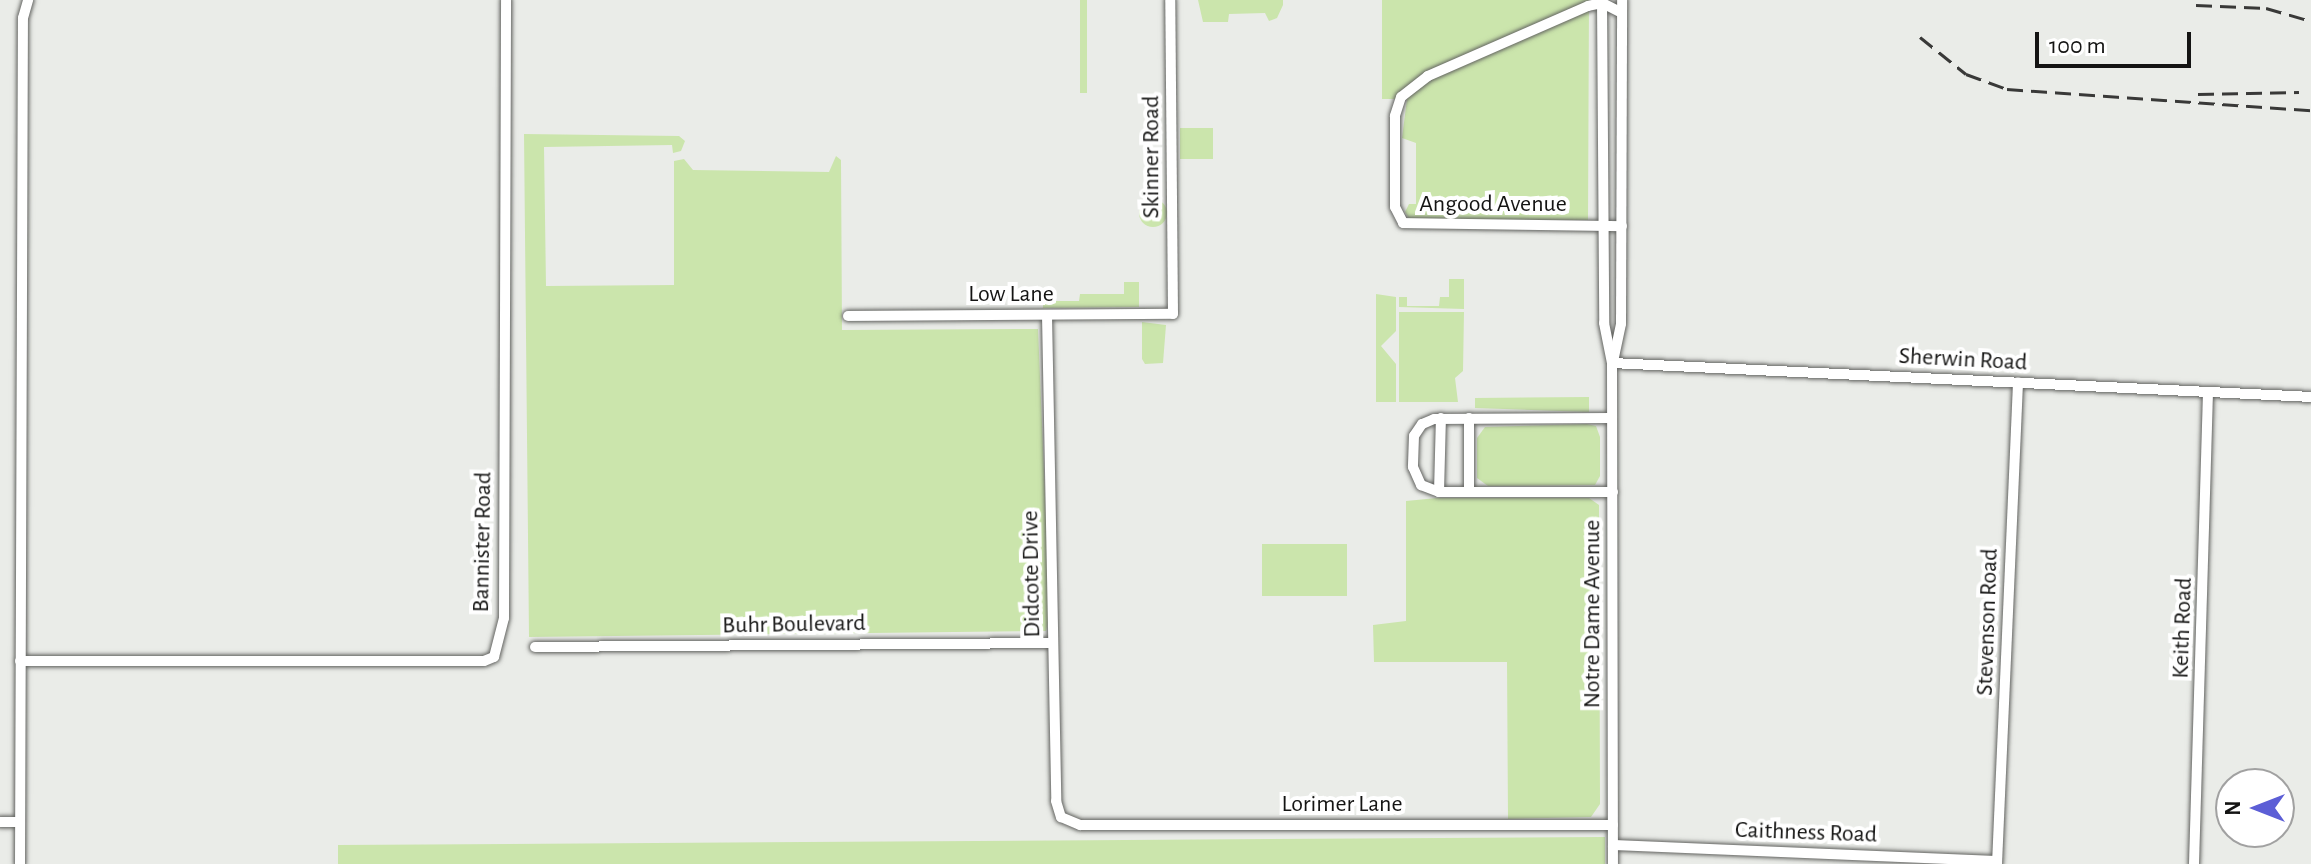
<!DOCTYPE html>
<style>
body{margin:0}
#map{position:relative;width:2311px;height:864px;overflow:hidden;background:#eaece8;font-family:"Alegreya Sans",sans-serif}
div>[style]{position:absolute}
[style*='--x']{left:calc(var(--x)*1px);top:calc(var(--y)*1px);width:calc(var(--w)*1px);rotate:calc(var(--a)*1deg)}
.green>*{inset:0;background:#cbe5ac}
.round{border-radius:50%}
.roads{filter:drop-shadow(0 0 2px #626360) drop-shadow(0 0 2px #626360)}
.minor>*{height:10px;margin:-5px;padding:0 5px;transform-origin:5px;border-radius:5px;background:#fff}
.rail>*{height:3px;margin-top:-1.5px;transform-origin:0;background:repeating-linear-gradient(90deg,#393938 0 16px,transparent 0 24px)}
span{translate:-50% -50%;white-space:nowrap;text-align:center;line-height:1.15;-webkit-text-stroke:8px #fff;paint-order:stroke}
.street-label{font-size:24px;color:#141413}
.north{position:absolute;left:2215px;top:768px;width:80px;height:80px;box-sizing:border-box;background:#fff;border:2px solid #a1a1a1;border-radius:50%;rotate:270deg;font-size:22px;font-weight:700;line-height:32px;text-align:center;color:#141413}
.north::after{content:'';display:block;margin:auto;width:28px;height:36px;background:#5c5ed6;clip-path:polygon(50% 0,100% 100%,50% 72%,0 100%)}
.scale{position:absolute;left:2035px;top:32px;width:156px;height:36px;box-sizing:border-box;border:4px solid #141413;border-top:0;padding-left:10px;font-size:24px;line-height:28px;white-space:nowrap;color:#141413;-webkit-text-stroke:6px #fff;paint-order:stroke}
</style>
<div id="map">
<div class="green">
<i style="clip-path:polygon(1080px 0,1087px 0,1087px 93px,1080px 93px)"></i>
<i style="clip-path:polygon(1198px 0,1283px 0,1283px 5px,1277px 18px,1269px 21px,1265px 13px,1229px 14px,1228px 22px,1203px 22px)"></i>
<i style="clip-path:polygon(1382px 0,1589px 0,1588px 220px,1410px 220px,1405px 212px,1409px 204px,1416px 204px,1416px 143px,1402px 138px,1407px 99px,1382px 99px)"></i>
<i style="clip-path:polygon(1180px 128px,1213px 128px,1213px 159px,1180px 159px)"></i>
<i style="clip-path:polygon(524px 134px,679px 136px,685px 141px,681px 151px,673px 153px,672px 145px,544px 147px,546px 286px,674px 285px,674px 161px,684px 159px,693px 170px,829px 172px,836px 156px,841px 160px,842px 330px,1038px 329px,1050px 613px,1046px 631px,529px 637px)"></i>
<i class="round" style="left:1139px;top:199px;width:28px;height:28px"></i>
<i style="clip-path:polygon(1449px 279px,1464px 279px,1464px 309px,1399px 307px,1399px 297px,1407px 297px,1407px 306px,1439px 306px,1440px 297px,1449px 297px)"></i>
<i style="clip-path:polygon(1124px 282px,1139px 282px,1139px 307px,1043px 308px,1043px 301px,1079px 301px,1080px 294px,1124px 294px)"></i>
<i style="clip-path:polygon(1376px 294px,1396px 297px,1396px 331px,1381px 346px,1396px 364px,1396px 402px,1376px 402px)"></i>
<i style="clip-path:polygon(1464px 312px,1463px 371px,1455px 378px,1458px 402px,1399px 402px,1399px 312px)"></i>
<i style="clip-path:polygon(1142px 322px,1166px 325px,1163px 363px,1145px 364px,1142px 359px)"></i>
<i style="clip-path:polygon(1589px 397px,1589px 412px,1475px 408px,1475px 398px)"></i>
<i style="clip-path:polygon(1587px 424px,1596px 426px,1600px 437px,1600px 476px,1595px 485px,1488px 486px,1477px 478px,1477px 438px,1485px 427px)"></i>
<i style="clip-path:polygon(1437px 498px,1589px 498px,1599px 505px,1600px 804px,1591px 817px,1508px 819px,1507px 662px,1374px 662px,1373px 625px,1406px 621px,1406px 501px)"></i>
<i style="clip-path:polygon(1262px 544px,1347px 544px,1347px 596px,1262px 596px)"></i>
<i style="clip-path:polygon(1605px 837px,1605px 864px,338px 864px,338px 845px)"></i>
</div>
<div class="roads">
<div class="minor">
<i style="--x:1602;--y:0;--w:323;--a:89.6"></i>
<i style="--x:1604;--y:323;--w:41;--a:78.7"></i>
<i style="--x:1612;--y:363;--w:501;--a:89.89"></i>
<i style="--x:1622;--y:13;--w:22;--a:-153"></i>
<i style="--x:1602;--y:3;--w:14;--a:168"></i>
<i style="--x:1588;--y:6;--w:175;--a:156.4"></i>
<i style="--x:1428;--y:76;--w:34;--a:142"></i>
<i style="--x:1401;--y:97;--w:20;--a:108"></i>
<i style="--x:1395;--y:116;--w:91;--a:90"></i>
<i style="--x:1395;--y:207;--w:18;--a:63"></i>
<i style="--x:1403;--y:223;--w:219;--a:0.8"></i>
<i style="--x:1047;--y:315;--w:486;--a:88.9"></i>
<i style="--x:1056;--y:801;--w:17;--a:73"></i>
<i style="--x:1061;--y:817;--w:21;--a:23"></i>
<i style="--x:1080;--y:825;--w:533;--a:0"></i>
<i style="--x:848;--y:316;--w:325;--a:-0.4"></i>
<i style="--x:1173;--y:314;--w:314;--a:-90.5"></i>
<i style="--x:1614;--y:357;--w:34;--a:-78"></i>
<i style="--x:1621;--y:324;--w:324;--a:-89.8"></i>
<i style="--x:1612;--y:363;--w:700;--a:2.78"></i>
<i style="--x:1612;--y:418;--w:178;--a:179.7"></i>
<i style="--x:1434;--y:419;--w:13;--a:157"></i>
<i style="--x:1422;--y:424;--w:14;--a:124"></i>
<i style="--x:1414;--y:436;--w:31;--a:92"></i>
<i style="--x:1413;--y:467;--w:20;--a:66"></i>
<i style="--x:1421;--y:485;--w:19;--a:21"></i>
<i style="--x:1439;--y:492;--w:174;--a:0"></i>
<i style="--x:1439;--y:492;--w:74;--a:-88.5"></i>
<i style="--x:1469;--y:492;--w:74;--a:-90"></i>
<i style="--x:535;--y:647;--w:518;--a:-0.44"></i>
<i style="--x:20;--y:661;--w:464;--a:0"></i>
<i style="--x:484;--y:661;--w:11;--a:-22"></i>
<i style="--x:494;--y:657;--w:40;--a:-75.6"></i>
<i style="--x:504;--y:618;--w:618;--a:-89.81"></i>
<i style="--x:0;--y:822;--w:19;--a:0"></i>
<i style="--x:1613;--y:845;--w:384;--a:2.4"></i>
<i style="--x:20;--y:864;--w:846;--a:-89.8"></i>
<i style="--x:23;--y:18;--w:19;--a:-74"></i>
<i style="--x:1997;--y:864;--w:482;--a:-87.5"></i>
<i style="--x:2194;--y:864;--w:472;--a:-88.3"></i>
</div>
</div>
<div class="rail">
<i style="--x:2196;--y:5;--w:70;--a:2.5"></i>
<i style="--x:2266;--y:8;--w:47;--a:16.1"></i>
<i style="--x:1920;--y:37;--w:59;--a:38.8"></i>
<i style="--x:1966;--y:74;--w:44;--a:20.1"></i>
<i style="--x:2007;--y:89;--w:305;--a:4"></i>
<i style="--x:2198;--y:94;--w:101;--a:-1.1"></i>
</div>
<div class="street-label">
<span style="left:1152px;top:157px;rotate:-90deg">Skinner Road</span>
<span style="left:1493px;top:205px">Angood Avenue</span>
<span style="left:1011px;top:295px">Low Lane</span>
<span style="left:1963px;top:360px;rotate:3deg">Sherwin Road</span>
<span style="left:483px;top:542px;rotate:-89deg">Bannister Road</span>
<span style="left:1032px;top:574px;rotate:-91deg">Didcote Drive</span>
<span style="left:1593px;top:614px;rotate:-90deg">Notre Dame Avenue</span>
<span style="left:1988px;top:622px;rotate:-88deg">Stevenson Road</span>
<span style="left:794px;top:625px;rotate:-1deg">Buhr Boulevard</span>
<span style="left:2183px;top:628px;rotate:-88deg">Keith Road</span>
<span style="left:1342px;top:805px">Lorimer Lane</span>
<span style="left:1806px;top:833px;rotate:2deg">Caithness Road</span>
</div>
<div class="north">N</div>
<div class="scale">100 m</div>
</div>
